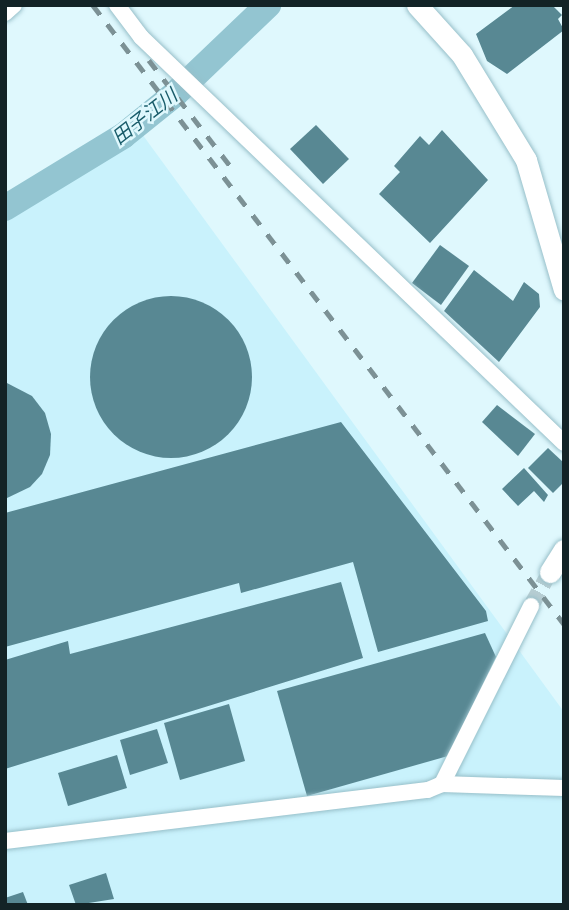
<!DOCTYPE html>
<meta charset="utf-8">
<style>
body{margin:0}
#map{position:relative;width:569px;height:910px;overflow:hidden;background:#dff8fd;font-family:Helvetica,"Noto Sans JP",sans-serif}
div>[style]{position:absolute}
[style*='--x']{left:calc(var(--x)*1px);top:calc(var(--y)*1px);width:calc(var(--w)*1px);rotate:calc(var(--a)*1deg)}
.built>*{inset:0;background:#c9f2fc}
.river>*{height:26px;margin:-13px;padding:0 13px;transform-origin:13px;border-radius:13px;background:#93c5d1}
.building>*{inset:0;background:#588893}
.round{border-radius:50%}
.minor-tunnel>*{height:16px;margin-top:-8px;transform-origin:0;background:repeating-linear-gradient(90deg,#b6cdd2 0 16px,transparent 0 24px)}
.roads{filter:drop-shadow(0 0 2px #97bfc9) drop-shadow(0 0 2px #97bfc9)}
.minor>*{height:16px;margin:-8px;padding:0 8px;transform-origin:8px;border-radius:8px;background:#fff}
.tertiary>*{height:21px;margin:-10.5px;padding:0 10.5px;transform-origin:10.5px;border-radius:10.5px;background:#fff}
.rail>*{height:4.5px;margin-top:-2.25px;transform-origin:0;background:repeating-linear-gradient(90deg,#7c9195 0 12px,transparent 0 24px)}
span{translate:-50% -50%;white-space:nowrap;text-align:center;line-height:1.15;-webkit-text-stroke:5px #dff8fd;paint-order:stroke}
.water-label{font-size:19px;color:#195c6a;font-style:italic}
.frame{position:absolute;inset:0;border:7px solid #132326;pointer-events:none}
</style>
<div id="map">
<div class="built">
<i style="clip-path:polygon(134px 123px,564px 712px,564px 905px,5px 905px,5px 212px)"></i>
</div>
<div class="river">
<i style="--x:5;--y:208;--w:138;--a:-31.4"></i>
<i style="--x:123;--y:136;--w:67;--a:-38.9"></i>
<i style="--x:175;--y:94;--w:129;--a:-43.7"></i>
</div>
<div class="building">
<i style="clip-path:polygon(515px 5px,552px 5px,562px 15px,558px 19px,564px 30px,507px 74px,487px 61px,476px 34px)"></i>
<i style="clip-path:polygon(316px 125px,349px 159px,323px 184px,290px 149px)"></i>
<i style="clip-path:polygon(442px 130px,488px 180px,430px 243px,379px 194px,400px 172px,394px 166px,420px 136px,429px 145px)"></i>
<i style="clip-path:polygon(440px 245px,469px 266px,441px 305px,412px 283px)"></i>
<i style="clip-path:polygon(474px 270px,513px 301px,524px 282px,539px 294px,540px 307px,499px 362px,444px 311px)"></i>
<i class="round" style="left:90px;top:296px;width:162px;height:162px"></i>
<i style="clip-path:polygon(5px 382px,32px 396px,45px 413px,51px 434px,50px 455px,42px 474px,30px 487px,5px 499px)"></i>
<i style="clip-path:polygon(497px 405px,535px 434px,518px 456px,482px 422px)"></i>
<i style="clip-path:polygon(341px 422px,486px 611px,488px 621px,378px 652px,353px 562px,241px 593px,239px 583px,5px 647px,5px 513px)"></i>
<i style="clip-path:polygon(548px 448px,564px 463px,564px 482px,553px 493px,528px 468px)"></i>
<i style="clip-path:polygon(524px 468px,548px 495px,544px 502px,534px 491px,518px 506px,502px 489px)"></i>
<i style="clip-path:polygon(341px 582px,363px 658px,5px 769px,5px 660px,68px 641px,70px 654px)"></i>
<i style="clip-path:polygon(485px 633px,496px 657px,448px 756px,307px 796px,277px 691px)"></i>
<i style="clip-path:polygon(229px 704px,245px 761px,180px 780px,164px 723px)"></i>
<i style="clip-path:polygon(157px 729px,168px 763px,130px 775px,120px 740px)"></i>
<i style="clip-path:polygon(117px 755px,127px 788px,68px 806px,58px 773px)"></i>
<i style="clip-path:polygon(106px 873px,114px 899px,76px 905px,69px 885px)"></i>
<i style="clip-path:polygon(23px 892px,28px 905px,5px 905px,5px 898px)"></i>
</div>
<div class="minor-tunnel">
<i style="--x:531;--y:606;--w:39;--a:-61"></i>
</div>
<div class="roads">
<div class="minor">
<i style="--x:117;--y:5;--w:40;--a:53"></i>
<i style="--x:141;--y:37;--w:586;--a:43.83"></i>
<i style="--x:5;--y:13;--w:12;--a:-42"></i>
<i style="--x:442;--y:784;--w:122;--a:1.9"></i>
<i style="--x:5;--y:841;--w:426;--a:-6.9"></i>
<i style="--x:428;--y:790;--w:15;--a:-23"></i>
<i style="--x:442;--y:784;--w:199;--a:-63.4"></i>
</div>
<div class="tertiary">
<i style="--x:417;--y:5;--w:67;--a:48"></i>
<i style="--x:462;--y:55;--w:123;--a:58.6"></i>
<i style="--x:526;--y:160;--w:135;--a:73.7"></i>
<i style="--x:550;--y:572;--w:26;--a:-58"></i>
</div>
</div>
<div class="rail">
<i style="--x:93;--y:5;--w:778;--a:52.73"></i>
<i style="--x:149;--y:60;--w:136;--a:52.5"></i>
</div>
<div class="water-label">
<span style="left:145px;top:117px;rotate:-38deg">田子江川</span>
</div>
<div class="frame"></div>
</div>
